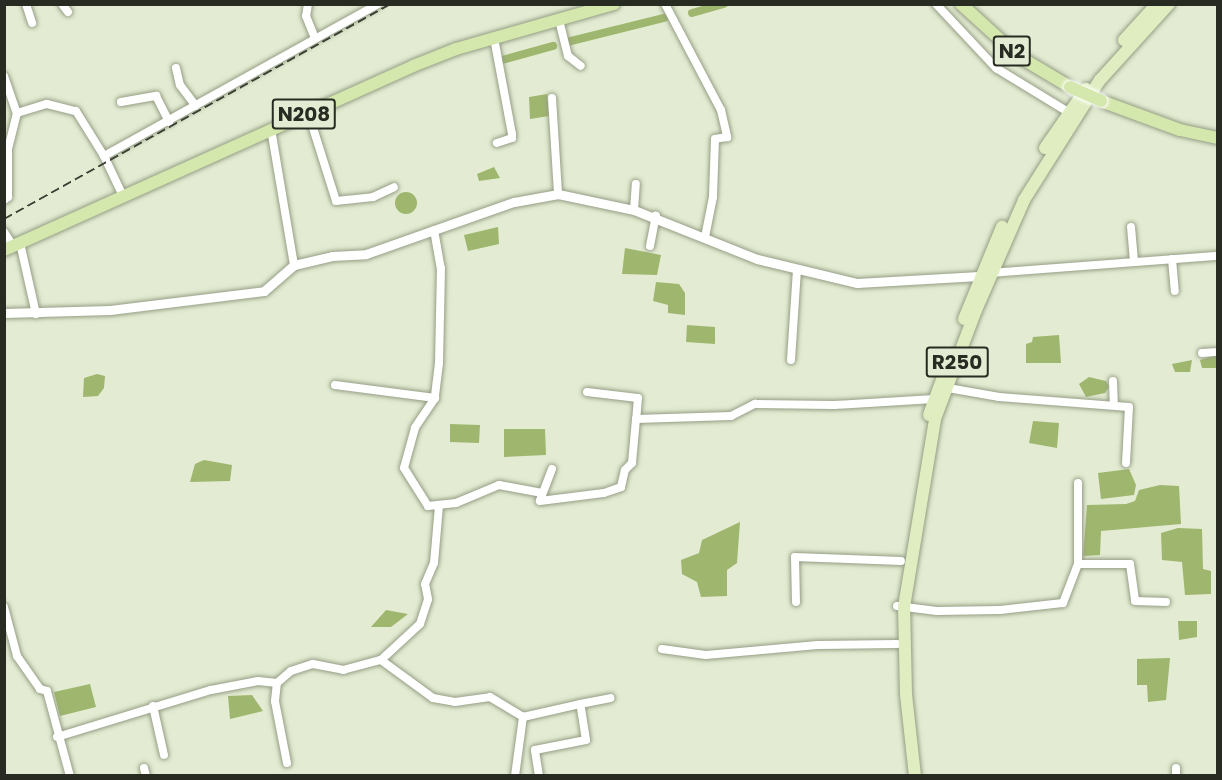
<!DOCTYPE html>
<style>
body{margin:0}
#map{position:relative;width:1222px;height:780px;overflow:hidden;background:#e3ecd2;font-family:Poppins,sans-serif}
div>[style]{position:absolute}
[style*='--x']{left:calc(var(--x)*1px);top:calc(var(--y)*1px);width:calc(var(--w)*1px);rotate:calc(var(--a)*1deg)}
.water>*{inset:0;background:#9fb66e}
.round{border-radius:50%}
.canal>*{height:8px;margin:-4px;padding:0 4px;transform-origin:4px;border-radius:4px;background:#9fb66e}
.roads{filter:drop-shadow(0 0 2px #959e85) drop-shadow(0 0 2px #959e85)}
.minor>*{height:8px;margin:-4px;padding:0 4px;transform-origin:4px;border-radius:4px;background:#fff}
.tertiary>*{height:9px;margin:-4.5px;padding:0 4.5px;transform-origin:4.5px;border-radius:4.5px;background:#fff}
.primary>*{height:12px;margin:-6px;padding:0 6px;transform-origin:6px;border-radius:6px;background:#dfedc1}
.trunk>*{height:12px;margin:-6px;padding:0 6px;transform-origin:6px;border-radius:6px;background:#d4e7ac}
.rail>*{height:2px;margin-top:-1px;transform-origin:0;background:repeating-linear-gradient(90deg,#3a3f33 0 9px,transparent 0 13.5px)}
.bridges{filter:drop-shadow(0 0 2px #fff) drop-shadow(0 0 2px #fff)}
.trunk-bridge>*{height:12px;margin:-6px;padding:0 6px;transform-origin:6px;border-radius:6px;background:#d4e7ac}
span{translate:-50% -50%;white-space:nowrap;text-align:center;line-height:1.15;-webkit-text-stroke:6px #e3ecd2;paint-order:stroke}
.shield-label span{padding:2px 4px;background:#e3ecd2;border:2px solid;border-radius:4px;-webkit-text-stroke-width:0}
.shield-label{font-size:20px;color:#272b21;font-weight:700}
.frame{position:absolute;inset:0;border:6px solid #272b21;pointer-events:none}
</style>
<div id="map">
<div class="water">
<i style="clip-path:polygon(547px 94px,549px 116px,530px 119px,529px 97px)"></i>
<i style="clip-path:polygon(494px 167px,500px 178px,479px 181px,477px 174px)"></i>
<i class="round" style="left:395px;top:192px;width:22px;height:22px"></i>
<i style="clip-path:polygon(498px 227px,499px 244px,468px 251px,464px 235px)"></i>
<i style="clip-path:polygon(625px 248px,661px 255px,657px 275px,622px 274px)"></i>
<i style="clip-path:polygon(656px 282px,679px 284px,685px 293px,685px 315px,668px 313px,668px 305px,653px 301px)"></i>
<i style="clip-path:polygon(687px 325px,715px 327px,715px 344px,686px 342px)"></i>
<i style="clip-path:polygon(1059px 335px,1061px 363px,1026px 363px,1026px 344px,1032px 342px,1033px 337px)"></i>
<i style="clip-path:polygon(1217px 355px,1217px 368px,1202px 368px,1200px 360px)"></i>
<i style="clip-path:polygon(1192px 360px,1190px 372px,1175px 372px,1172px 364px)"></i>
<i style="clip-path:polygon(97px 374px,105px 376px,104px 388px,98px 396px,83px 397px,84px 378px)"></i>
<i style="clip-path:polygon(1089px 377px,1106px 381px,1109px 387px,1105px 393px,1086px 397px,1079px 384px)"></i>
<i style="clip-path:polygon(1033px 421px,1059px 423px,1057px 448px,1029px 443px)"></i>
<i style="clip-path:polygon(450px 424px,480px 425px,479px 443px,450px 442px)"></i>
<i style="clip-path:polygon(504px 429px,545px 429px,546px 455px,504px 457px)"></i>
<i style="clip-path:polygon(204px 460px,232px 465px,230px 481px,190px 482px,195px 464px)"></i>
<i style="clip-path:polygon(1129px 469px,1136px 485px,1134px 495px,1101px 499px,1098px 473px)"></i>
<i style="clip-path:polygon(1160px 485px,1179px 486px,1181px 524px,1101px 531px,1100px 555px,1083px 556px,1087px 505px,1126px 504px,1135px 501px,1139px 490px)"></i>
<i style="clip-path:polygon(740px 522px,737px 563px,727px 570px,727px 596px,701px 597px,697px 582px,682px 574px,681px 560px,699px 553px,702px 540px)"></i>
<i style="clip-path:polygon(1178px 528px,1202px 529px,1203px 569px,1211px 571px,1211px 594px,1185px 595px,1182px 562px,1162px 560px,1161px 533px)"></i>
<i style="clip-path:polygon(386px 610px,408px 614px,391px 627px,371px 627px)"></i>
<i style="clip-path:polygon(1178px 621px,1197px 621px,1197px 637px,1179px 640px)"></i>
<i style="clip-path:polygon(1170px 658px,1166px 700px,1148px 702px,1147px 685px,1137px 685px,1137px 659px)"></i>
<i style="clip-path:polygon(90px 684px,96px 707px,60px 716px,54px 692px)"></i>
<i style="clip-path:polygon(252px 695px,263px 711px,230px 719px,228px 696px)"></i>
</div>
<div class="canal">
<i style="--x:692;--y:13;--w:33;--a:-16"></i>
<i style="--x:567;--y:42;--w:100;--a:-13.9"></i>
<i style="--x:502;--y:60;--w:53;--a:-15.4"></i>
</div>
<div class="roads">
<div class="minor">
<i style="--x:26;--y:4;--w:20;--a:72"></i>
<i style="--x:62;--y:4;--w:10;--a:53"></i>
<i style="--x:308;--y:4;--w:12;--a:99"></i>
<i style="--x:306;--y:16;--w:24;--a:68"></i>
<i style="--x:665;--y:4;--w:120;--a:62.2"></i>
<i style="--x:721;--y:110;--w:28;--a:77"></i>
<i style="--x:727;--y:137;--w:12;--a:171"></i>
<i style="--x:715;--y:139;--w:58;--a:92"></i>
<i style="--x:713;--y:197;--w:41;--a:101.3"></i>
<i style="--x:936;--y:4;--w:88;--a:46.8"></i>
<i style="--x:996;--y:68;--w:84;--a:31.4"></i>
<i style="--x:559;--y:20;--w:37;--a:76"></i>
<i style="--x:568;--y:56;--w:16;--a:38"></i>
<i style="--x:494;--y:38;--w:98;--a:79.4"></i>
<i style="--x:512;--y:134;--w:4;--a:90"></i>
<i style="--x:512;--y:138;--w:16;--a:162"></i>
<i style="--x:176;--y:68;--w:17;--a:77"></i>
<i style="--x:180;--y:85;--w:26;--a:53"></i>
<i style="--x:4;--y:76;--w:39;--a:71"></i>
<i style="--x:17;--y:113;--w:38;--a:104"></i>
<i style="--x:8;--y:150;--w:47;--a:90"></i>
<i style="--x:8;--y:197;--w:5;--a:143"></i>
<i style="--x:552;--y:98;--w:96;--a:86.4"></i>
<i style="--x:121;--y:102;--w:36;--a:-10"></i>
<i style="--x:156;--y:96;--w:29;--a:63"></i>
<i style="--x:308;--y:112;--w:93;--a:72.5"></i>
<i style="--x:336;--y:201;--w:37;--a:-6"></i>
<i style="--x:373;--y:197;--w:23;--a:-25"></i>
<i style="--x:17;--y:113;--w:31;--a:-17"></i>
<i style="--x:47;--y:104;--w:30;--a:14"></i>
<i style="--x:76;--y:111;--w:53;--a:58.1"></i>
<i style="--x:271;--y:129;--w:138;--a:80.4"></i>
<i style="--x:123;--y:196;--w:44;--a:-115.4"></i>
<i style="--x:104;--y:156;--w:313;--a:-29"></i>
<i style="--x:634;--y:210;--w:26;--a:-86"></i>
<i style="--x:1131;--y:227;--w:34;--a:85"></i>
<i style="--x:434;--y:230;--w:39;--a:80"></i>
<i style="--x:441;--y:268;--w:95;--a:91.2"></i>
<i style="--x:439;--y:363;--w:35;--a:97"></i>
<i style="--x:435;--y:398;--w:36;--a:124"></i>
<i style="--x:415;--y:428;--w:41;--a:105.4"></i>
<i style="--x:404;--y:468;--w:45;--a:57.7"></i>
<i style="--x:428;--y:506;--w:28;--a:-6"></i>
<i style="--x:456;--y:503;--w:47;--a:-22.7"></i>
<i style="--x:499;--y:485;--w:44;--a:10.5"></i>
<i style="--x:4;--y:232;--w:17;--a:57"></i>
<i style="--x:20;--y:243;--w:73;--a:77.3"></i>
<i style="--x:650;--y:246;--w:31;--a:-79"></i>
<i style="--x:1172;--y:259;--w:32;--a:85"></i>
<i style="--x:990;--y:273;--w:229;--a:-4.3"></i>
<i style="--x:1202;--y:353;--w:16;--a:-4"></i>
<i style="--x:791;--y:360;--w:90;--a:-86.2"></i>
<i style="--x:1113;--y:381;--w:24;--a:88"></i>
<i style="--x:335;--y:385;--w:101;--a:7.4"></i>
<i style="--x:948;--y:388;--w:52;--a:10"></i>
<i style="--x:999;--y:397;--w:130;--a:4.4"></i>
<i style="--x:1129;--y:407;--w:56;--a:93.1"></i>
<i style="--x:587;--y:392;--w:51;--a:6.7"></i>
<i style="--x:638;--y:398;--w:21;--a:95"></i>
<i style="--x:636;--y:419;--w:95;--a:-1.8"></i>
<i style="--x:731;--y:416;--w:27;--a:-27"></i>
<i style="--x:755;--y:404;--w:79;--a:0.7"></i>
<i style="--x:834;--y:405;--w:100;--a:-3.4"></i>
<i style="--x:552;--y:469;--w:34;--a:111"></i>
<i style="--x:540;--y:501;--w:64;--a:-7.1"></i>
<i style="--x:604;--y:493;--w:18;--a:-19"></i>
<i style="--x:621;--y:487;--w:17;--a:-77"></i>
<i style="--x:625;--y:470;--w:10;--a:-45"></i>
<i style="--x:632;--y:463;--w:44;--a:-84.8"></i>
<i style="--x:1078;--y:564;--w:52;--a:0"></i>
<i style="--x:1130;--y:564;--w:37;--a:82"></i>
<i style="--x:1135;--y:601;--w:31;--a:2"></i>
<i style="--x:796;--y:602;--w:45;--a:-91.3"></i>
<i style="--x:795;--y:557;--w:106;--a:2.2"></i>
<i style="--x:897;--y:606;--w:40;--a:7.1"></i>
<i style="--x:937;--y:611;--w:63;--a:-0.9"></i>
<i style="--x:1000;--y:610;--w:63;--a:-6.3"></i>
<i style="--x:1063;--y:603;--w:42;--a:-69"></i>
<i style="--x:1078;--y:564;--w:81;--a:-90"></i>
<i style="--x:4;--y:607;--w:51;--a:75.1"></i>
<i style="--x:17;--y:656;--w:40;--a:55.1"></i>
<i style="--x:40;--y:689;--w:7;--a:16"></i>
<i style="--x:47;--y:691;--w:88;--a:74.9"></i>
<i style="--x:662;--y:649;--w:44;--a:7.8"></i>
<i style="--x:706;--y:655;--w:112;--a:-5.1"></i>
<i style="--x:818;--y:645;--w:79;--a:-0.7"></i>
<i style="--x:381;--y:660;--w:64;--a:36.2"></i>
<i style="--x:433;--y:698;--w:22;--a:10"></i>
<i style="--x:455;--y:702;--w:35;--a:-8"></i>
<i style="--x:490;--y:697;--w:39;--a:31"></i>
<i style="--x:523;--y:717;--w:58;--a:-12.8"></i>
<i style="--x:153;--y:706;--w:50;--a:77.3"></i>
<i style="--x:57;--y:737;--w:161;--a:-17"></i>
<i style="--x:211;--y:690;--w:48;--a:-10.8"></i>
<i style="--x:258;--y:681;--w:19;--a:6"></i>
<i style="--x:287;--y:763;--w:63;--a:-101"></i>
<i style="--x:275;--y:701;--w:18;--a:-84"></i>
<i style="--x:277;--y:683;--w:18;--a:-41"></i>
<i style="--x:291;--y:671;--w:23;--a:-18"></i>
<i style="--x:313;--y:664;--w:31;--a:11"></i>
<i style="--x:343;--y:670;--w:39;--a:-15"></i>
<i style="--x:381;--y:660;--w:53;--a:-42.7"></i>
<i style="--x:420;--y:624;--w:26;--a:-72"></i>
<i style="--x:428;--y:599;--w:15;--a:-101"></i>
<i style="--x:425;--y:584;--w:23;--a:-67"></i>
<i style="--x:434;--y:563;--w:57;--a:-85"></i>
<i style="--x:144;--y:768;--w:8;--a:76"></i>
<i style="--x:515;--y:776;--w:60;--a:-82.3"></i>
<i style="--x:539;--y:776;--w:26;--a:-99"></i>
<i style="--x:535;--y:750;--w:52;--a:-11.1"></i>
<i style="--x:586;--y:740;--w:36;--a:-99"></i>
<i style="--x:580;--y:704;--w:31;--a:-11"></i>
<i style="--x:1176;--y:776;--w:8;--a:-90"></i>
</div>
<div class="tertiary">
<i style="--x:4;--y:313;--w:106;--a:-1.6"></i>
<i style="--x:110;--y:310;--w:155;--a:-7"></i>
<i style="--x:264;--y:291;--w:40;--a:-41"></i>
<i style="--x:294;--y:265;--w:39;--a:-13"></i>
<i style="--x:332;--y:256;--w:34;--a:-3"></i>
<i style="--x:366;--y:254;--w:157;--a:-19.4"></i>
<i style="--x:514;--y:202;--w:45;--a:-10.3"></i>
<i style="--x:558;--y:194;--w:78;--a:11.9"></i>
<i style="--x:634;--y:210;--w:132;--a:21.7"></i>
<i style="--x:757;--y:259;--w:103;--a:13.5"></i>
<i style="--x:857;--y:283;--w:122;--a:-3.3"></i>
</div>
<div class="primary">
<i style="--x:1124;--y:40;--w:49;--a:-47.5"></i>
<i style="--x:1045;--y:148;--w:72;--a:-55.2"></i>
<i style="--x:964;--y:319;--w:100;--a:-67.6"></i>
<i style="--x:929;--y:415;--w:52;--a:-69.8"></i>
<i style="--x:915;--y:776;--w:82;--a:-96.3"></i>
<i style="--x:906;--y:694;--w:87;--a:-91.3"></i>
<i style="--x:904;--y:607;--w:191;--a:-80.6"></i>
<i style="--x:935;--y:419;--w:116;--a:-69.4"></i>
<i style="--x:976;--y:310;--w:120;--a:-66.4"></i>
<i style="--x:1024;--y:200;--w:142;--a:-57.7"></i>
<i style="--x:1100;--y:80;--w:103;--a:-47.8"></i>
</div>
<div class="trunk">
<i style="--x:961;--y:4;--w:77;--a:42.4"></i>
<i style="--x:1018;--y:56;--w:61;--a:30.8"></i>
<i style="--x:1101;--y:101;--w:84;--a:20.2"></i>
<i style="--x:1180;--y:130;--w:39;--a:12"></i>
<i style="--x:4;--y:250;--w:448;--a:-24.2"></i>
<i style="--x:413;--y:66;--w:46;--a:-21.6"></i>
<i style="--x:456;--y:49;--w:164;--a:-15.9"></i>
</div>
</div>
<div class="rail">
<i style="--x:4;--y:219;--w:442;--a:-29.1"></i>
</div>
<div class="bridges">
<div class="trunk-bridge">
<i style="--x:1070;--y:87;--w:34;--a:24"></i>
</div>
</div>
<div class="shield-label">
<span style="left:1012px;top:51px">N2</span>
<span style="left:304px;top:114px">N208</span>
<span style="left:957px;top:362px">R250</span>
</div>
<div class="frame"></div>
</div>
